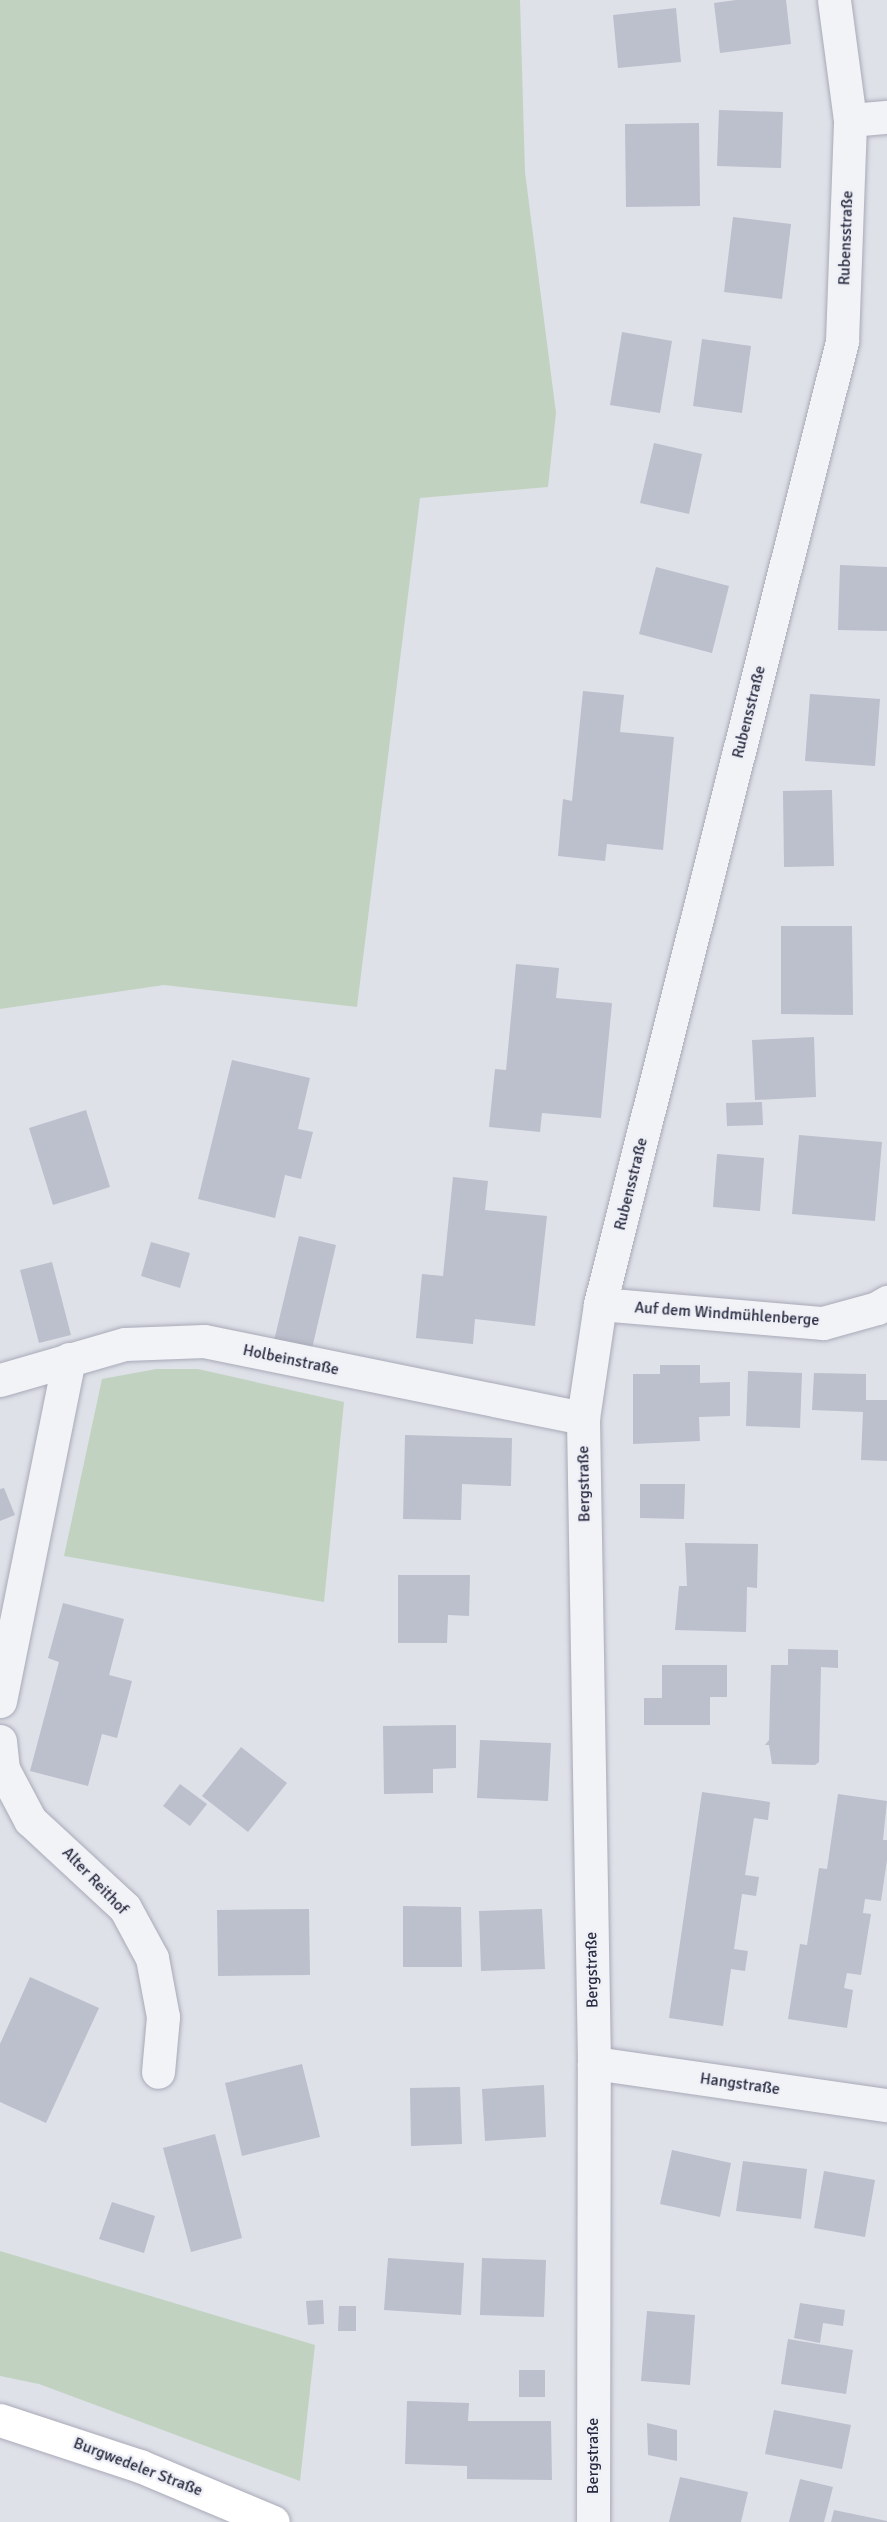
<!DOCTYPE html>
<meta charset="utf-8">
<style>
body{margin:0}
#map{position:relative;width:887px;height:2522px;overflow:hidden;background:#dfe1e9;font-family:Signika,sans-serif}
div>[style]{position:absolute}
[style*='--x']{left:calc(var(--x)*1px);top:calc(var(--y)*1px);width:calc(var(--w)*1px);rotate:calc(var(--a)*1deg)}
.green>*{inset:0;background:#c1d3c0}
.building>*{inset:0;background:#bcbfcc}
.roads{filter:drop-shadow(0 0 2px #a8aab7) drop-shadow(0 0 2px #a8aab7)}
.minor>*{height:33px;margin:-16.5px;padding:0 16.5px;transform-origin:16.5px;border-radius:16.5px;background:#f2f3f7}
.secondary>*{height:33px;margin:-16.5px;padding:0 16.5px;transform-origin:16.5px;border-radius:16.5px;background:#fff}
span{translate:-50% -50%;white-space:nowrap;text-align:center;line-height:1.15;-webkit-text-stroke:5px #eff0f6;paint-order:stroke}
.street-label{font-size:16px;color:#282b41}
</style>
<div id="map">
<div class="green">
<i style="clip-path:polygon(0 0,520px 0,525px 172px,556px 413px,548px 487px,420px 498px,357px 1007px,164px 985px,0 1009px)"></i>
<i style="clip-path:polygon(156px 1369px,198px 1369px,344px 1402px,324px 1602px,64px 1556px,102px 1379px)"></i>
<i style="clip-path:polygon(0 2251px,315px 2345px,300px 2481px,39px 2384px,0 2376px)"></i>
</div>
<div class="building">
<i style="clip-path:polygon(736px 0,786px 0,791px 44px,720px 53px,714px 3px)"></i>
<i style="clip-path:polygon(676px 8px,681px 62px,618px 68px,613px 15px)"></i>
<i style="clip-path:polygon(719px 110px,783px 112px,781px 168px,717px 166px)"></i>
<i style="clip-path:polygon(699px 123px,700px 206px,626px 207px,625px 124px)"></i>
<i style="clip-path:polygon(733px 217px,791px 224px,782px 299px,724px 292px)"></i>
<i style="clip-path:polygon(622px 332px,672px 341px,660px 413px,610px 405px)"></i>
<i style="clip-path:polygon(702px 339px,751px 346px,742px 413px,693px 406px)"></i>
<i style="clip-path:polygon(654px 443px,702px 454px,689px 514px,640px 503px)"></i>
<i style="clip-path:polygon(840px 565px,887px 567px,887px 631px,838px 630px)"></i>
<i style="clip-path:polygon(656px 567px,729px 586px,712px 653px,639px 634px)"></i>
<i style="clip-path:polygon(583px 691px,624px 695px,620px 732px,674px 737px,663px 850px,607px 844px,605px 861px,558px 856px,563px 799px,572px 801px)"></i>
<i style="clip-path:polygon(810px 694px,880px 699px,875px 766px,805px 761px)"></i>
<i style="clip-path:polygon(832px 790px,834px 866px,784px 867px,783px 791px)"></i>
<i style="clip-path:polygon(781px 926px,852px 926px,853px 1015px,781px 1014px)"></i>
<i style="clip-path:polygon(516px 964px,559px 968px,556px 998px,612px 1003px,601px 1118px,542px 1113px,540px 1132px,489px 1127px,495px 1069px,506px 1070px)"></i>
<i style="clip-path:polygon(814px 1037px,816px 1097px,755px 1100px,752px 1040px)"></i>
<i style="clip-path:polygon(232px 1060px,310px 1078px,298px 1129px,313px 1132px,301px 1179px,285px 1175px,275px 1218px,198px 1199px)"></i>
<i style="clip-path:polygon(762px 1102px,763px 1125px,727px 1126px,726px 1103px)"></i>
<i style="clip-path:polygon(86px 1110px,110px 1187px,53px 1205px,29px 1128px)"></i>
<i style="clip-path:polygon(799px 1135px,882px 1142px,875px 1221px,792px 1214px)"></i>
<i style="clip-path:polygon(717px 1154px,764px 1158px,760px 1211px,713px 1207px)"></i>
<i style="clip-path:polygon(453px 1177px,488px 1181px,485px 1210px,547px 1216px,535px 1326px,475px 1319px,473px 1344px,416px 1338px,422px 1274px,443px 1276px)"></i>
<i style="clip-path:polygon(299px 1236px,336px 1245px,311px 1353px,273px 1345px)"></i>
<i style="clip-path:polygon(151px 1242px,190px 1253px,180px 1288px,141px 1276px)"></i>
<i style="clip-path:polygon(52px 1262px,71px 1335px,39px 1343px,20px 1270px)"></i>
<i style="clip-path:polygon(660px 1365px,700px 1365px,700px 1383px,730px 1382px,730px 1416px,699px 1417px,700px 1441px,633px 1444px,633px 1374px,660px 1374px)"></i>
<i style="clip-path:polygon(748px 1371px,802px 1373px,800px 1428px,746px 1426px)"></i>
<i style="clip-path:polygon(814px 1373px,866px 1374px,866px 1400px,887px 1400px,887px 1461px,861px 1460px,863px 1412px,812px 1410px)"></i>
<i style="clip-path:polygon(405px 1435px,512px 1438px,511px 1486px,462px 1484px,461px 1520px,403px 1519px)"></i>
<i style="clip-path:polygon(640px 1484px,685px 1484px,684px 1519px,640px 1518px)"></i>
<i style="clip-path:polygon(4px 1488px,15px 1515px,0 1521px,0 1489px)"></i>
<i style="clip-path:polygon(685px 1543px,758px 1544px,757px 1588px,747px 1587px,746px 1632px,675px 1630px,679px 1586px,687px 1586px)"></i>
<i style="clip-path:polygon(398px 1575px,470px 1575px,469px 1616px,448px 1615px,447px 1643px,398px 1643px)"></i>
<i style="clip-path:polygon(63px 1603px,124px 1619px,109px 1675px,132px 1681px,117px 1738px,102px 1734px,88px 1786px,30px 1771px,59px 1662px,48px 1658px)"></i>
<i style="clip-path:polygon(788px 1649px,838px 1650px,838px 1668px,821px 1667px,819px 1762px,815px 1765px,772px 1764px,769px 1745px,765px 1745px,769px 1740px,771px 1665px,788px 1665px)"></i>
<i style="clip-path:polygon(662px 1665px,727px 1665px,727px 1697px,710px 1697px,710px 1725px,644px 1725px,644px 1698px,662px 1698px)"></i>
<i style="clip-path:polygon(456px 1725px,456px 1768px,433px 1769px,433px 1793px,384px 1794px,383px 1726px)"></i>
<i style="clip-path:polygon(480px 1740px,551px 1743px,548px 1801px,477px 1798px)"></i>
<i style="clip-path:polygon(241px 1747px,287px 1783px,248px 1832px,202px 1796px)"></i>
<i style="clip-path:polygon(180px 1784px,207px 1804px,190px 1826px,163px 1806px)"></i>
<i style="clip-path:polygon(702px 1792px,770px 1802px,768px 1820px,754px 1818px,745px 1875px,759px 1877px,756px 1896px,742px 1894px,734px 1949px,748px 1951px,745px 1971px,731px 1969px,723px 2026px,669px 2018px)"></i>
<i style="clip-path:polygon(838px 1794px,887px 1801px,883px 1840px,887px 1840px,887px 1860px,881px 1901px,865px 1899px,863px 1913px,871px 1914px,861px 1975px,847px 1973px,844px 1988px,853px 1990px,847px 2028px,788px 2019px,800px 1944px,807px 1945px,819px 1868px,827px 1869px)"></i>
<i style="clip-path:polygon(403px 1906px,461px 1907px,462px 1967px,403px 1967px)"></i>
<i style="clip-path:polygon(309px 1909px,310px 1975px,218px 1976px,217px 1910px)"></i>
<i style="clip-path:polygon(542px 1909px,545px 1969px,481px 1971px,479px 1911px)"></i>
<i style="clip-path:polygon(30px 1977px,99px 2008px,46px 2123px,0 2102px,0 2044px)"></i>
<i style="clip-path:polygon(302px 2064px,320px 2137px,242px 2156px,225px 2083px)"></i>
<i style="clip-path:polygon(544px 2085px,546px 2137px,485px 2141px,482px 2089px)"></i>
<i style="clip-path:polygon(460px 2087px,462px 2144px,411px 2146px,410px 2088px)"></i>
<i style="clip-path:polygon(215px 2134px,242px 2238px,191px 2252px,163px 2148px)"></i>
<i style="clip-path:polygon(672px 2150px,731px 2163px,720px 2217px,660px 2204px)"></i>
<i style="clip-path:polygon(743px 2161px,807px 2169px,801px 2219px,736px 2211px)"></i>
<i style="clip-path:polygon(824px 2171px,875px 2180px,865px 2237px,814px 2228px)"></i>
<i style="clip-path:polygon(112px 2202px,155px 2216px,144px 2253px,99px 2239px)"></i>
<i style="clip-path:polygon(388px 2258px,464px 2263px,461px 2315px,384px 2310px)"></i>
<i style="clip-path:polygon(482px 2258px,546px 2260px,544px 2317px,480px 2315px)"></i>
<i style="clip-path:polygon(323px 2300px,324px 2324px,308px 2325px,306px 2301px)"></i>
<i style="clip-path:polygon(800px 2303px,845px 2310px,843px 2326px,823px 2323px,820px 2343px,794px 2338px)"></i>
<i style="clip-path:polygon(339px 2306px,356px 2306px,356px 2331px,338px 2331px)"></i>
<i style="clip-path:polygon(647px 2311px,695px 2315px,690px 2385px,641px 2381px)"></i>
<i style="clip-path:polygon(788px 2339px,853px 2350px,846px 2394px,781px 2384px)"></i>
<i style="clip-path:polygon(519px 2370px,545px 2370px,545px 2397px,519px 2397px)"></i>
<i style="clip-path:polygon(407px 2401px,469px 2403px,468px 2421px,551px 2421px,552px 2480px,467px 2479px,467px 2466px,405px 2464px)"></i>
<i style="clip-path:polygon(774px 2410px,851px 2425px,842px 2469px,765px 2454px)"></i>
<i style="clip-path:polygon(647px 2423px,677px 2430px,677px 2461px,648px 2455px)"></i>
<i style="clip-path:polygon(680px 2477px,748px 2492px,741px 2522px,669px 2522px)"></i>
<i style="clip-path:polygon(800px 2479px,833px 2487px,824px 2522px,789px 2522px)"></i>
<i style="clip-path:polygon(834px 2510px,887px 2521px,887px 2522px,831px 2522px)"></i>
</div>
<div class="roads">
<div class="minor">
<i style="--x:850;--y:120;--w:37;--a:-5"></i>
<i style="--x:600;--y:1304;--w:224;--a:4.9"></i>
<i style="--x:823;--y:1323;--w:56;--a:-15.5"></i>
<i style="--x:877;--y:1308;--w:12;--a:-31"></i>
<i style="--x:0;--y:1380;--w:130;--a:-16.1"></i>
<i style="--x:125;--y:1344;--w:79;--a:-2.2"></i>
<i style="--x:204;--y:1341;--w:387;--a:11.5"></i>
<i style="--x:0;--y:1701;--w:349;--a:-78.6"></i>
<i style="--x:0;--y:1741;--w:28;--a:84"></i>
<i style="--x:3;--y:1769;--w:58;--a:62.1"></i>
<i style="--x:30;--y:1820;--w:129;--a:42.8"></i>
<i style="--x:125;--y:1908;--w:57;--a:61.6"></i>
<i style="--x:152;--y:1958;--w:60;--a:79.4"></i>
<i style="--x:163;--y:2017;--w:55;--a:95.2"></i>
<i style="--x:594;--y:2063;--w:296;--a:8.2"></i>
<i style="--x:593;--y:2522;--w:459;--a:-89.9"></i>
<i style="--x:594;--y:2063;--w:645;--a:-90.98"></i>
<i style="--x:583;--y:1418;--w:115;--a:-81.5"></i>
<i style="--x:600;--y:1304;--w:993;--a:-75.89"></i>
<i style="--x:842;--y:341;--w:221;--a:-87.9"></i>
<i style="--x:850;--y:120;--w:121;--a:-97.6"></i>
</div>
<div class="secondary">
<i style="--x:0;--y:2420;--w:147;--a:18.2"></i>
<i style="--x:140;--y:2466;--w:144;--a:22.8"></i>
</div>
</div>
<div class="street-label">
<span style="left:846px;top:238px;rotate:-88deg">Rubensstraße</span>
<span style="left:749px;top:712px;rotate:-76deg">Rubensstraße</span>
<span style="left:631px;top:1184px;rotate:-76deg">Rubensstraße</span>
<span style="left:727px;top:1314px;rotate:4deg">Auf dem Windmühlenberge</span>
<span style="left:291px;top:1360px;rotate:12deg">Holbeinstraße</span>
<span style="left:584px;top:1484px;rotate:-91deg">Bergstraße</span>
<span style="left:95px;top:1881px;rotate:46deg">Alter Reithof</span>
<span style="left:592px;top:1970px;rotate:-91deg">Bergstraße</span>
<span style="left:740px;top:2084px;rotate:8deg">Hangstraße</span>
<span style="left:593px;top:2456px;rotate:-90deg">Bergstraße</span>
<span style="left:138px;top:2467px;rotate:21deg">Burgwedeler Straße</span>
</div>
</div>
